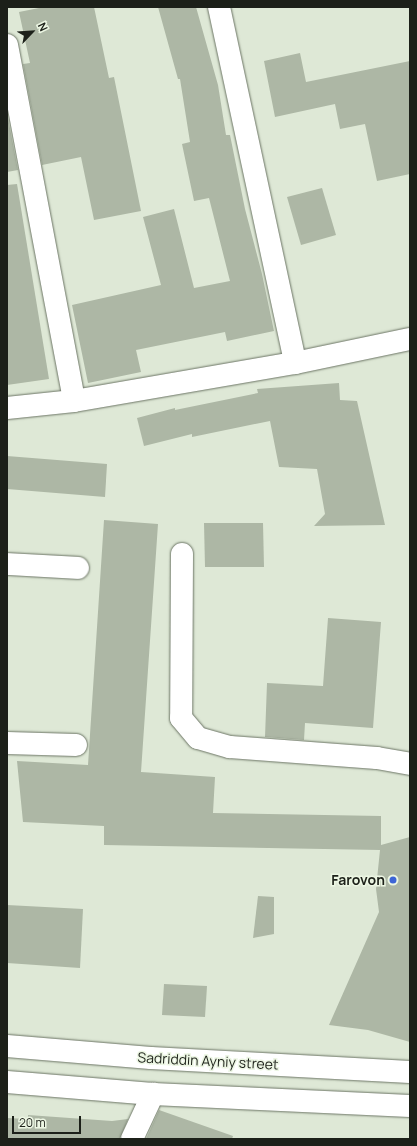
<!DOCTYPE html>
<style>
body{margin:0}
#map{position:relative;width:417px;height:1146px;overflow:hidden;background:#dee8d6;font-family:Manrope,sans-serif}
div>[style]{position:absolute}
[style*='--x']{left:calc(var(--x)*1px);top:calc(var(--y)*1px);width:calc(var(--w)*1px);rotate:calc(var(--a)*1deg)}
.building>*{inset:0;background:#adb7a5}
.roads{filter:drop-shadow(0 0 1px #6c7565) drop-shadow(0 0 1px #6c7565)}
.minor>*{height:22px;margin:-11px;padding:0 11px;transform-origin:11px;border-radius:11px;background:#fff}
.major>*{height:22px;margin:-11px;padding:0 11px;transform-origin:11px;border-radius:11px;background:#fff}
.dots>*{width:11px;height:11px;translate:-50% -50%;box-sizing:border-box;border:2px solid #ecf6e3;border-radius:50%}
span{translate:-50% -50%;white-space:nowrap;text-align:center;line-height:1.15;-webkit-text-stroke:3px #ecf6e3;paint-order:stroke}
.poi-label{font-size:14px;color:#1c2019;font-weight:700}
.right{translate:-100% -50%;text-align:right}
.street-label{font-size:14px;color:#1c2019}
.frame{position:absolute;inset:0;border:8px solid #1c2019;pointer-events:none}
.north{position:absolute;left:12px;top:12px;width:40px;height:40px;-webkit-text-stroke:3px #ecf6e3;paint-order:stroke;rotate:65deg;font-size:11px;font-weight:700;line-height:16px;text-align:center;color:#1c2019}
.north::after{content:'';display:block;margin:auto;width:14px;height:18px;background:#1c2019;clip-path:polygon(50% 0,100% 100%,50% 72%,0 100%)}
.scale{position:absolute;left:12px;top:1116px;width:69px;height:18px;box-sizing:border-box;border:2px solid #1c2019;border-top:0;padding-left:5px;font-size:12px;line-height:14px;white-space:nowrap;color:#1c2019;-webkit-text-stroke:3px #ecf6e3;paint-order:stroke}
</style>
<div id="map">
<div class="building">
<i style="clip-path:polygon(44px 7px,94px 7px,109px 78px,114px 77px,141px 211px,94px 220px,81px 157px,42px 165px,23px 64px,30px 63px,19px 12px)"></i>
<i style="clip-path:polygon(158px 7px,196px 7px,218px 85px,226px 135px,230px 135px,245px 209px,262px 274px,274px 331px,227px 341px,225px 332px,136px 350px,141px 372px,88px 383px,72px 305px,161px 285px,143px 217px,174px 209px,194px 288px,230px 281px,209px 198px,194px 201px,182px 144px,190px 142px,180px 79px,178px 79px)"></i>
<i style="clip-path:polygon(300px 53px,306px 82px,410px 61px,410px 174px,377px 181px,365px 124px,340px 129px,335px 104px,275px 117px,264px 61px)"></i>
<i style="clip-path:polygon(7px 113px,18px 170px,7px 172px)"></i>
<i style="clip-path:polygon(17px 184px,49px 379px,7px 385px,7px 185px)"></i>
<i style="clip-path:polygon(322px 188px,336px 235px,301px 245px,287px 197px)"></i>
<i style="clip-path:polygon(339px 383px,340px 400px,357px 401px,385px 525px,314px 526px,325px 514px,317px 469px,279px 467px,270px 421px,192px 437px,192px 434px,144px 446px,137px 418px,175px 408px,175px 410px,258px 393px,257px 389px)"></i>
<i style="clip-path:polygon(7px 456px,107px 464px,105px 497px,7px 489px)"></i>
<i style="clip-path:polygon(104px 520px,158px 524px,141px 772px,215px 777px,213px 813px,381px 816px,381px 845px,410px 837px,410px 1042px,368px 1030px,329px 1025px,379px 912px,376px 889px,380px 850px,104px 845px,104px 826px,23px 822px,17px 761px,88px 765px)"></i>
<i style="clip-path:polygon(204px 523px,263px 523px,264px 567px,205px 567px)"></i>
<i style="clip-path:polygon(328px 618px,381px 622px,373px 728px,305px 723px,304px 740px,265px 737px,267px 683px,323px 686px)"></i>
<i style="clip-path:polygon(258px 896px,274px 897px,274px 934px,253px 938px)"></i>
<i style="clip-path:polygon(7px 905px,83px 909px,80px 968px,7px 963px)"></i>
<i style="clip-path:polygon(164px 984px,207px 986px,205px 1017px,162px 1015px)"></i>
<i style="clip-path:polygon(159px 1110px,233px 1136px,232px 1139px,146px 1139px)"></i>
<i style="clip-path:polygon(28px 1115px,112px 1121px,128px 1119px,120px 1139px,7px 1139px,7px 1118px,28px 1119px)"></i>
</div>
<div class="roads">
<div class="minor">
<i style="--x:219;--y:7;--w:364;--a:77.9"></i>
<i style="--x:7;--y:45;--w:362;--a:79.3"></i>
<i style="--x:7;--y:408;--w:67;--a:-6"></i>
<i style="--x:74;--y:401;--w:224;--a:-9.8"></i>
<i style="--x:295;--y:363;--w:117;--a:-11.8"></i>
<i style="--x:182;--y:554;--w:164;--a:90.3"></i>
<i style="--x:181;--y:718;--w:26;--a:50"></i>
<i style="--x:198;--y:738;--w:33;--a:16"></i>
<i style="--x:230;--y:747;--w:147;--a:4.3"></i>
<i style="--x:377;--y:758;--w:34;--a:10"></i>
<i style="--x:7;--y:564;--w:71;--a:3.2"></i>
<i style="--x:7;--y:743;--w:69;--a:1.7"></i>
<i style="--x:132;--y:1139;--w:50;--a:-65"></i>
</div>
<div class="major">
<i style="--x:7;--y:1046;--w:144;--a:4.8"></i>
<i style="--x:151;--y:1058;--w:259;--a:3.1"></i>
<i style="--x:7;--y:1082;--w:146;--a:4.7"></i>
<i style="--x:153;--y:1094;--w:257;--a:2.7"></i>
</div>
</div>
<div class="dots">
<i style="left:393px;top:880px;background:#3d65d6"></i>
</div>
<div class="poi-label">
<span class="right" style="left:385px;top:880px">Farovon</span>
</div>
<div class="street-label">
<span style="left:208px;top:1061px;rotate:3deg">Sadriddin Ayniy street</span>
</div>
<div class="frame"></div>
<div class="north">N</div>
<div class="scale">20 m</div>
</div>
